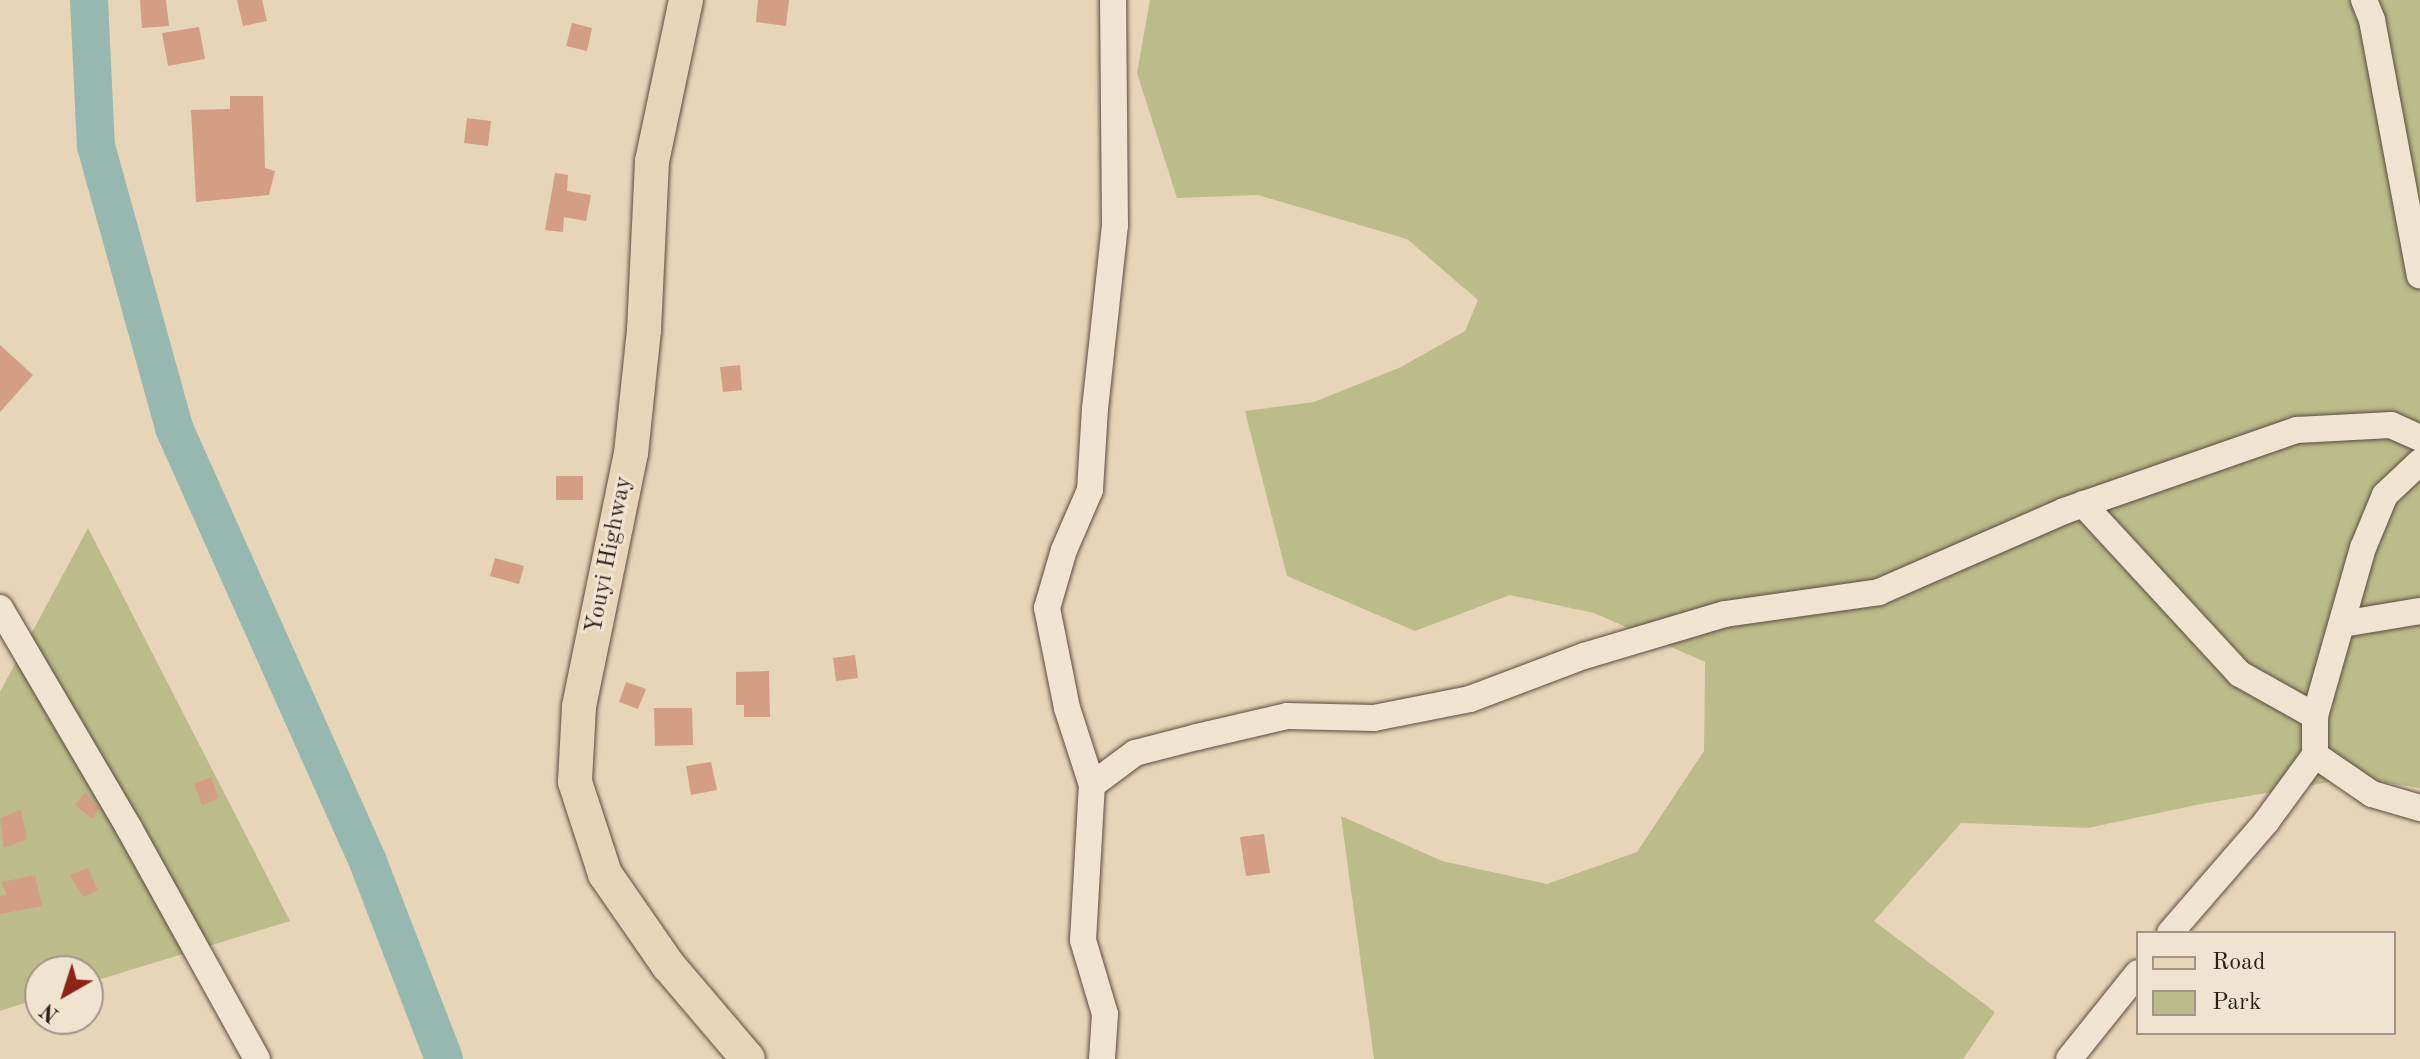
<!DOCTYPE html>
<style>
body{margin:0}
#map{position:relative;width:2420px;height:1059px;overflow:hidden;background:#e6d5b7;font-family:"Old Standard TT",serif}
div>[style]{position:absolute}
[style*='--x']{left:calc(var(--x)*1px);top:calc(var(--y)*1px);width:calc(var(--w)*1px);rotate:calc(var(--a)*1deg)}
.green>*{inset:0;background:#bbbc8a}
.river>*{height:38px;margin:-19px;padding:0 19px;transform-origin:19px;border-radius:19px;background:#96b8b0}
.building>*{inset:0;background:#d39e83}
.roads{filter:drop-shadow(0 0 2px #5c4c3e) drop-shadow(0 0 2px #5c4c3e)}
.minor>*{height:26px;margin:-13px;padding:0 13px;transform-origin:13px;border-radius:13px;background:#efe4d0}
.major>*{height:34px;margin:-17px;padding:0 17px;transform-origin:17px;border-radius:17px;background:#e6d5b7}
span{translate:-50% -50%;white-space:nowrap;text-align:center;line-height:1.15;-webkit-text-stroke:6px #efe4d0;paint-order:stroke}
.street-label{font-size:24px;color:#2e1f16}
.legend{position:absolute;left:2136px;top:931px;width:260px;height:104px;box-sizing:border-box;background:#efe4d0;border:2px solid #a29586;margin:0;padding:10px 14px;list-style:none;font-size:24px;color:#2e1f16}
.legend li{display:flex;align-items:center;gap:16px;height:40px}
.legend b{width:40px;border:2px solid #a29586}
.north{position:absolute;left:24px;top:955px;width:80px;height:80px;box-sizing:border-box;background:#efe4d0;border:2px solid #a29586;border-radius:50%;rotate:219deg;font-size:22px;font-weight:700;line-height:32px;text-align:center;color:#2e1f16}
.north::after{content:'';display:block;margin:auto;width:28px;height:36px;background:#8f2418;clip-path:polygon(50% 0,100% 100%,50% 72%,0 100%)}
</style>
<div id="map">
<div class="green">
<i style="clip-path:polygon(1150px 0,2420px 0,2420px 788px,2353px 778px,2196px 805px,2088px 828px,1961px 823px,1874px 921px,1995px 1012px,1963px 1059px,1374px 1059px,1341px 816px,1442px 861px,1547px 884px,1637px 852px,1704px 751px,1705px 662px,1594px 613px,1510px 595px,1415px 631px,1287px 576px,1245px 411px,1314px 402px,1401px 367px,1465px 331px,1478px 300px,1407px 239px,1258px 195px,1177px 198px,1137px 73px)"></i>
<i style="clip-path:polygon(88px 528px,290px 921px,88px 983px,88px 971px,40px 971px,40px 998px,0 1011px,0 692px)"></i>
</div>
<div class="river">
<i style="--x:89;--y:0;--w:146;--a:87.3"></i>
<i style="--x:96;--y:146;--w:293;--a:74.5"></i>
<i style="--x:174;--y:428;--w:475;--a:65.9"></i>
<i style="--x:368;--y:862;--w:211;--a:68.9"></i>
</div>
<div class="building">
<i style="clip-path:polygon(140px 0,166px 0,169px 26px,142px 28px)"></i>
<i style="clip-path:polygon(237px 0,262px 0,267px 21px,243px 26px)"></i>
<i style="clip-path:polygon(758px 0,789px 0,786px 26px,756px 22px)"></i>
<i style="clip-path:polygon(572px 23px,592px 28px,587px 51px,566px 46px)"></i>
<i style="clip-path:polygon(199px 27px,205px 59px,168px 66px,162px 33px)"></i>
<i style="clip-path:polygon(230px 96px,263px 96px,265px 168px,275px 171px,269px 195px,196px 202px,191px 110px,230px 109px)"></i>
<i style="clip-path:polygon(467px 118px,491px 121px,488px 146px,464px 143px)"></i>
<i style="clip-path:polygon(555px 173px,568px 175px,567px 191px,591px 195px,586px 221px,564px 217px,563px 232px,545px 230px)"></i>
<i style="clip-path:polygon(0 345px,33px 375px,0 412px)"></i>
<i style="clip-path:polygon(740px 365px,742px 390px,723px 392px,720px 367px)"></i>
<i style="clip-path:polygon(556px 476px,583px 476px,583px 500px,556px 500px)"></i>
<i style="clip-path:polygon(495px 558px,524px 566px,519px 584px,490px 576px)"></i>
<i style="clip-path:polygon(855px 655px,858px 678px,836px 681px,833px 658px)"></i>
<i style="clip-path:polygon(769px 671px,770px 717px,744px 717px,744px 705px,736px 705px,736px 672px)"></i>
<i style="clip-path:polygon(626px 682px,646px 689px,638px 709px,619px 702px)"></i>
<i style="clip-path:polygon(654px 708px,692px 708px,693px 745px,655px 746px)"></i>
<i style="clip-path:polygon(711px 762px,717px 790px,691px 795px,686px 766px)"></i>
<i style="clip-path:polygon(211px 777px,219px 798px,202px 805px,194px 784px)"></i>
<i style="clip-path:polygon(85px 792px,99px 809px,92px 819px,75px 805px)"></i>
<i style="clip-path:polygon(21px 810px,27px 839px,4px 848px,0 818px)"></i>
<i style="clip-path:polygon(1264px 834px,1270px 873px,1246px 876px,1240px 837px)"></i>
<i style="clip-path:polygon(88px 868px,98px 890px,83px 897px,70px 875px)"></i>
<i style="clip-path:polygon(35px 875px,42px 906px,0 914px,0 896px,6px 895px,2px 882px)"></i>
</div>
<div class="roads">
<div class="minor">
<i style="--x:2364;--y:0;--w:22;--a:68"></i>
<i style="--x:2372;--y:20;--w:260;--a:79.4"></i>
<i style="--x:2083;--y:504;--w:231;--a:47.3"></i>
<i style="--x:2240;--y:674;--w:86;--a:29.2"></i>
<i style="--x:0;--y:608;--w:255;--a:59.6"></i>
<i style="--x:129;--y:828;--w:264;--a:61"></i>
<i style="--x:2342;--y:624;--w:79;--a:-9.5"></i>
<i style="--x:2315;--y:755;--w:69;--a:34.4"></i>
<i style="--x:2372;--y:794;--w:50;--a:16.3"></i>
<i style="--x:1092;--y:785;--w:54;--a:-36.7"></i>
<i style="--x:1135;--y:753;--w:64;--a:-14.5"></i>
<i style="--x:1197;--y:737;--w:92;--a:-13.1"></i>
<i style="--x:1287;--y:716;--w:87;--a:1.3"></i>
<i style="--x:1374;--y:718;--w:98;--a:-11.2"></i>
<i style="--x:1470;--y:699;--w:122;--a:-20.7"></i>
<i style="--x:1584;--y:656;--w:147;--a:-16.6"></i>
<i style="--x:1725;--y:614;--w:156;--a:-8.1"></i>
<i style="--x:1879;--y:592;--w:202;--a:-23.6"></i>
<i style="--x:2064;--y:511;--w:247;--a:-19.2"></i>
<i style="--x:2297;--y:430;--w:94;--a:-3"></i>
<i style="--x:2391;--y:425;--w:32;--a:24"></i>
<i style="--x:2170;--y:933;--w:147;--a:-49.1"></i>
<i style="--x:2266;--y:822;--w:83;--a:-53.8"></i>
<i style="--x:2315;--y:755;--w:39;--a:-90"></i>
<i style="--x:2315;--y:716;--w:175;--a:-74.1"></i>
<i style="--x:2363;--y:548;--w:57;--a:-67.5"></i>
<i style="--x:2385;--y:495;--w:48;--a:-43.3"></i>
<i style="--x:1102;--y:1059;--w:45;--a:-86.2"></i>
<i style="--x:1105;--y:1014;--w:77;--a:-106.6"></i>
<i style="--x:1083;--y:940;--w:155;--a:-86.7"></i>
<i style="--x:1092;--y:785;--w:81;--a:-108"></i>
<i style="--x:1067;--y:708;--w:102;--a:-101.3"></i>
<i style="--x:1047;--y:608;--w:60;--a:-73.7"></i>
<i style="--x:1064;--y:550;--w:65;--a:-66.6"></i>
<i style="--x:1090;--y:490;--w:81;--a:-86.5"></i>
<i style="--x:1095;--y:409;--w:185;--a:-83.8"></i>
<i style="--x:1115;--y:225;--w:225;--a:-90.5"></i>
<i style="--x:2069;--y:1059;--w:110;--a:-51.3"></i>
</div>
<div class="major">
<i style="--x:686;--y:0;--w:165;--a:101.9"></i>
<i style="--x:652;--y:161;--w:169;--a:92.7"></i>
<i style="--x:644;--y:330;--w:124;--a:96"></i>
<i style="--x:631;--y:453;--w:259;--a:101.6"></i>
<i style="--x:579;--y:707;--w:75;--a:93.1"></i>
<i style="--x:575;--y:782;--w:97;--a:71.9"></i>
<i style="--x:605;--y:874;--w:111;--a:55.3"></i>
<i style="--x:668;--y:965;--w:123;--a:49.6"></i>
</div>
</div>
<div class="street-label">
<span style="left:610px;top:555px;rotate:-79deg">Youyi Highway</span>
</div>
<ul class="legend">
<li><b style="height:10px;background:#e6d5b7"></b>Road</li>
<li><b style="height:22px;background:#bbbc8a"></b>Park</li>
</ul>
<div class="north">N</div>
</div>
